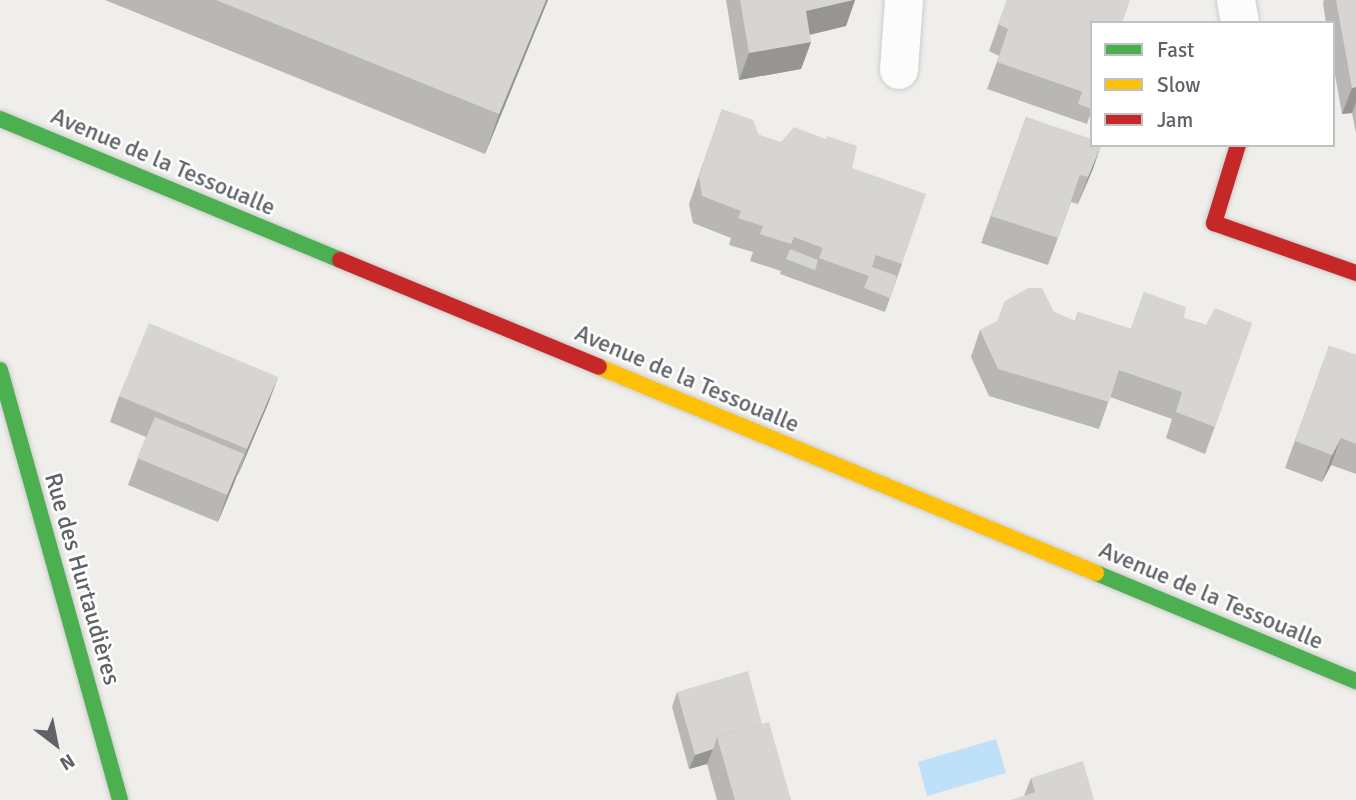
<!DOCTYPE html>
<meta charset="utf-8">
<style>
body{margin:0}
#map{position:relative;width:1356px;height:800px;overflow:hidden;background:#efeeea;font-family:Signika,sans-serif}
div>[style]{position:absolute}
[style*='--x']{left:calc(var(--x)*1px);top:calc(var(--y)*1px);width:calc(var(--w)*1px);rotate:calc(var(--a)*1deg)}
.water>*{inset:0;background:#bfe0f9}
.roads{filter:drop-shadow(0 0 2px #cbcccc) drop-shadow(0 0 2px #cbcccc)}
.street>*{height:38px;margin:-19px;padding:0 19px;transform-origin:19px;border-radius:19px;background:#fdfcfc}
.fast>*{height:16px;margin:-8px;padding:0 8px;transform-origin:8px;border-radius:8px;background:#4caf50}
.slow>*{height:16px;margin:-8px;padding:0 8px;transform-origin:8px;border-radius:8px;background:#ffc107}
.jam>*{height:16px;margin:-8px;padding:0 8px;transform-origin:8px;border-radius:8px;background:#c62828}
.wall>*{inset:0;background:#b8b7b5}
.shaded-wall>*{inset:0;background:#969594}
.building>*{inset:0;background:#d6d5d3}
span{translate:-50% -50%;white-space:nowrap;text-align:center;line-height:1.15;-webkit-text-stroke:5px #fff;paint-order:stroke}
.street-label{font-size:24px;color:#5f6368}
.legend{position:absolute;left:1090px;top:21px;width:245px;height:126px;box-sizing:border-box;background:#fff;border:2px solid #bfc1c3;margin:0;padding:9px 12px;list-style:none;font-size:21px;color:#5f6368}
.legend li{display:flex;align-items:center;gap:14px;height:35px}
.legend b{width:35px;border:2px solid #bfc1c3}
.north{position:absolute;left:21px;top:709px;width:70px;height:70px;-webkit-text-stroke:5px #fff;paint-order:stroke;rotate:148deg;font-size:19px;font-weight:700;line-height:28px;text-align:center;color:#5f6368}
.north::after{content:'';display:block;margin:auto;width:24px;height:32px;background:#5f6368;clip-path:polygon(50% 0,100% 100%,50% 72%,0 100%)}
</style>
<div id="map">
<div class="water">
<i style="clip-path:polygon(996px 739px,1006px 773px,927px 796px,918px 762px)"></i>
</div>
<div class="roads">
<div class="street">
<i style="--x:1236;--y:0;--w:23;--a:80"></i>
<i style="--x:899;--y:70;--w:70;--a:-85.9"></i>
</div>
<div class="fast">
<i style="--x:0;--y:119;--w:368;--a:22.5"></i>
<i style="--x:0;--y:370;--w:446;--a:74.4"></i>
<i style="--x:1096;--y:573;--w:282;--a:22.6"></i>
</div>
<div class="slow">
<i style="--x:599;--y:367;--w:538;--a:22.51"></i>
</div>
<div class="jam">
<i style="--x:1238;--y:145;--w:82;--a:107.1"></i>
<i style="--x:1214;--y:223;--w:151;--a:19.4"></i>
<i style="--x:340;--y:260;--w:280;--a:22.4"></i>
</div>
</div>
<div class="wall">
<i style="clip-path:polygon(105px 0,548px 0,485px 154px)"></i>
<i style="clip-path:polygon(726px 0,855px 0,846px 26px,809px 35px,811px 42px,801px 69px,739px 80px)"></i>
<i style="clip-path:polygon(1007px 0,1092px 23px,1092px 109px,1087px 124px,987px 89px,999px 56px,989px 51px)"></i>
<i style="clip-path:polygon(1324px 0,1356px 0,1356px 133px,1352px 113px,1342px 114px,1333px 64px,1333px 23px,1326px 23px,1323px 3px)"></i>
<i style="clip-path:polygon(722px 109px,759px 135px,852px 168px,902px 264px,885px 312px,780px 274px,781px 271px,750px 261px,753px 252px,729px 245px,731px 238px,693px 223px,689px 204px)"></i>
<i style="clip-path:polygon(1026px 117px,1101px 145px,1078px 204px,1071px 202px,1048px 265px,981px 243px)"></i>
<i style="clip-path:polygon(1144px 292px,1184px 318px,1206px 325px,1252px 323px,1205px 454px,1166px 438px,1172px 419px,1110px 397px,1099px 429px,989px 396px,971px 357px,980px 330px,1075px 321px,1078px 312px,1131px 329px)"></i>
<i style="clip-path:polygon(1329px 346px,1356px 355px,1356px 474px,1331px 465px,1322px 482px,1285px 468px)"></i>
<i style="clip-path:polygon(278px 377px,268px 404px,238px 475px,237px 475px,218px 522px,128px 485px,146px 437px,110px 422px,119px 396px)"></i>
<i style="clip-path:polygon(677px 692px,762px 724px,791px 800px,717px 800px,707px 764px,689px 769px,672px 707px)"></i>
<i style="clip-path:polygon(1031px 778px,1094px 800px,1024px 796px)"></i>
</div>
<div class="shaded-wall">
<i style="clip-path:polygon(546px 0,548px 0,485px 154px,499px 114px)"></i>
<i style="clip-path:polygon(853px 0,855px 0,846px 26px,796px 38px,806px 11px)"></i>
<i style="clip-path:polygon(811px 42px,801px 69px,739px 80px,749px 53px)"></i>
<i style="clip-path:polygon(1356px 87px,1356px 102px,1352px 113px,1342px 114px,1352px 88px)"></i>
<i style="clip-path:polygon(1101px 145px,1093px 169px,1078px 204px,1088px 177px)"></i>
<i style="clip-path:polygon(278px 377px,268px 404px,238px 475px,247px 449px)"></i>
<i style="clip-path:polygon(1341px 438px,1331px 465px,1322px 482px,1332px 455px)"></i>
<i style="clip-path:polygon(244px 454px,235px 481px,218px 522px,227px 495px)"></i>
<i style="clip-path:polygon(713px 749px,707px 764px,689px 769px,695px 755px)"></i>
</div>
<div class="building">
<i style="clip-path:polygon(216px 0,546px 0,499px 114px)"></i>
<i style="clip-path:polygon(740px 0,853px 0,806px 11px,811px 42px,749px 53px)"></i>
<i style="clip-path:polygon(1007px 0,1130px 0,1122px 23px,1092px 23px,1092px 65px,1083px 92px,997px 62px,1008px 29px,998px 24px)"></i>
<i style="clip-path:polygon(1336px 0,1356px 0,1356px 87px,1352px 88px)"></i>
<i style="clip-path:polygon(1091px 66px,1092px 67px,1092px 109px,1078px 104px)"></i>
<i style="clip-path:polygon(722px 109px,753px 120px,759px 135px,781px 142px,794px 127px,826px 139px,827px 136px,857px 146px,852px 168px,926px 194px,902px 264px,876px 255px,869px 276px,819px 258px,823px 248px,794px 237px,791px 244px,760px 234px,763px 226px,738px 218px,741px 211px,702px 196px,699px 177px)"></i>
<i style="clip-path:polygon(1026px 117px,1092px 139px,1092px 145px,1101px 145px,1088px 177px,1080px 175px,1058px 238px,991px 216px)"></i>
<i style="clip-path:polygon(790px 249px,818px 260px,815px 270px,786px 259px)"></i>
<i style="clip-path:polygon(872px 267px,897px 276px,890px 298px,864px 288px)"></i>
<i style="clip-path:polygon(1028px 288px,1042px 288px,1054px 312px,1076px 321px,1078px 312px,1131px 329px,1144px 292px,1186px 307px,1184px 318px,1206px 325px,1215px 308px,1252px 323px,1215px 427px,1176px 412px,1182px 392px,1119px 370px,1109px 402px,998px 369px,980px 330px,997px 321px,1005px 301px)"></i>
<i style="clip-path:polygon(149px 323px,278px 377px,247px 449px,119px 396px)"></i>
<i style="clip-path:polygon(1329px 346px,1356px 355px,1356px 444px,1341px 438px,1332px 455px,1295px 441px)"></i>
<i style="clip-path:polygon(155px 417px,244px 454px,227px 495px,137px 458px)"></i>
<i style="clip-path:polygon(748px 671px,762px 724px,717px 737px,713px 749px,695px 755px,677px 692px)"></i>
<i style="clip-path:polygon(769px 722px,791px 800px,735px 800px,717px 737px)"></i>
<i style="clip-path:polygon(1083px 761px,1094px 800px,1011px 800px,1035px 792px,1031px 778px)"></i>
</div>
<div class="street-label">
<span style="left:163px;top:162px;rotate:23deg">Avenue de la Tessoualle</span>
<span style="left:687px;top:379px;rotate:23deg">Avenue de la Tessoualle</span>
<span style="left:82px;top:579px;rotate:74deg">Rue des Hurtaudières</span>
<span style="left:1211px;top:596px;rotate:23deg">Avenue de la Tessoualle</span>
</div>
<ul class="legend">
<li><b style="height:9px;background:#4caf50"></b>Fast</li>
<li><b style="height:9px;background:#ffc107"></b>Slow</li>
<li><b style="height:9px;background:#c62828"></b>Jam</li>
</ul>
<div class="north">N</div>
</div>
